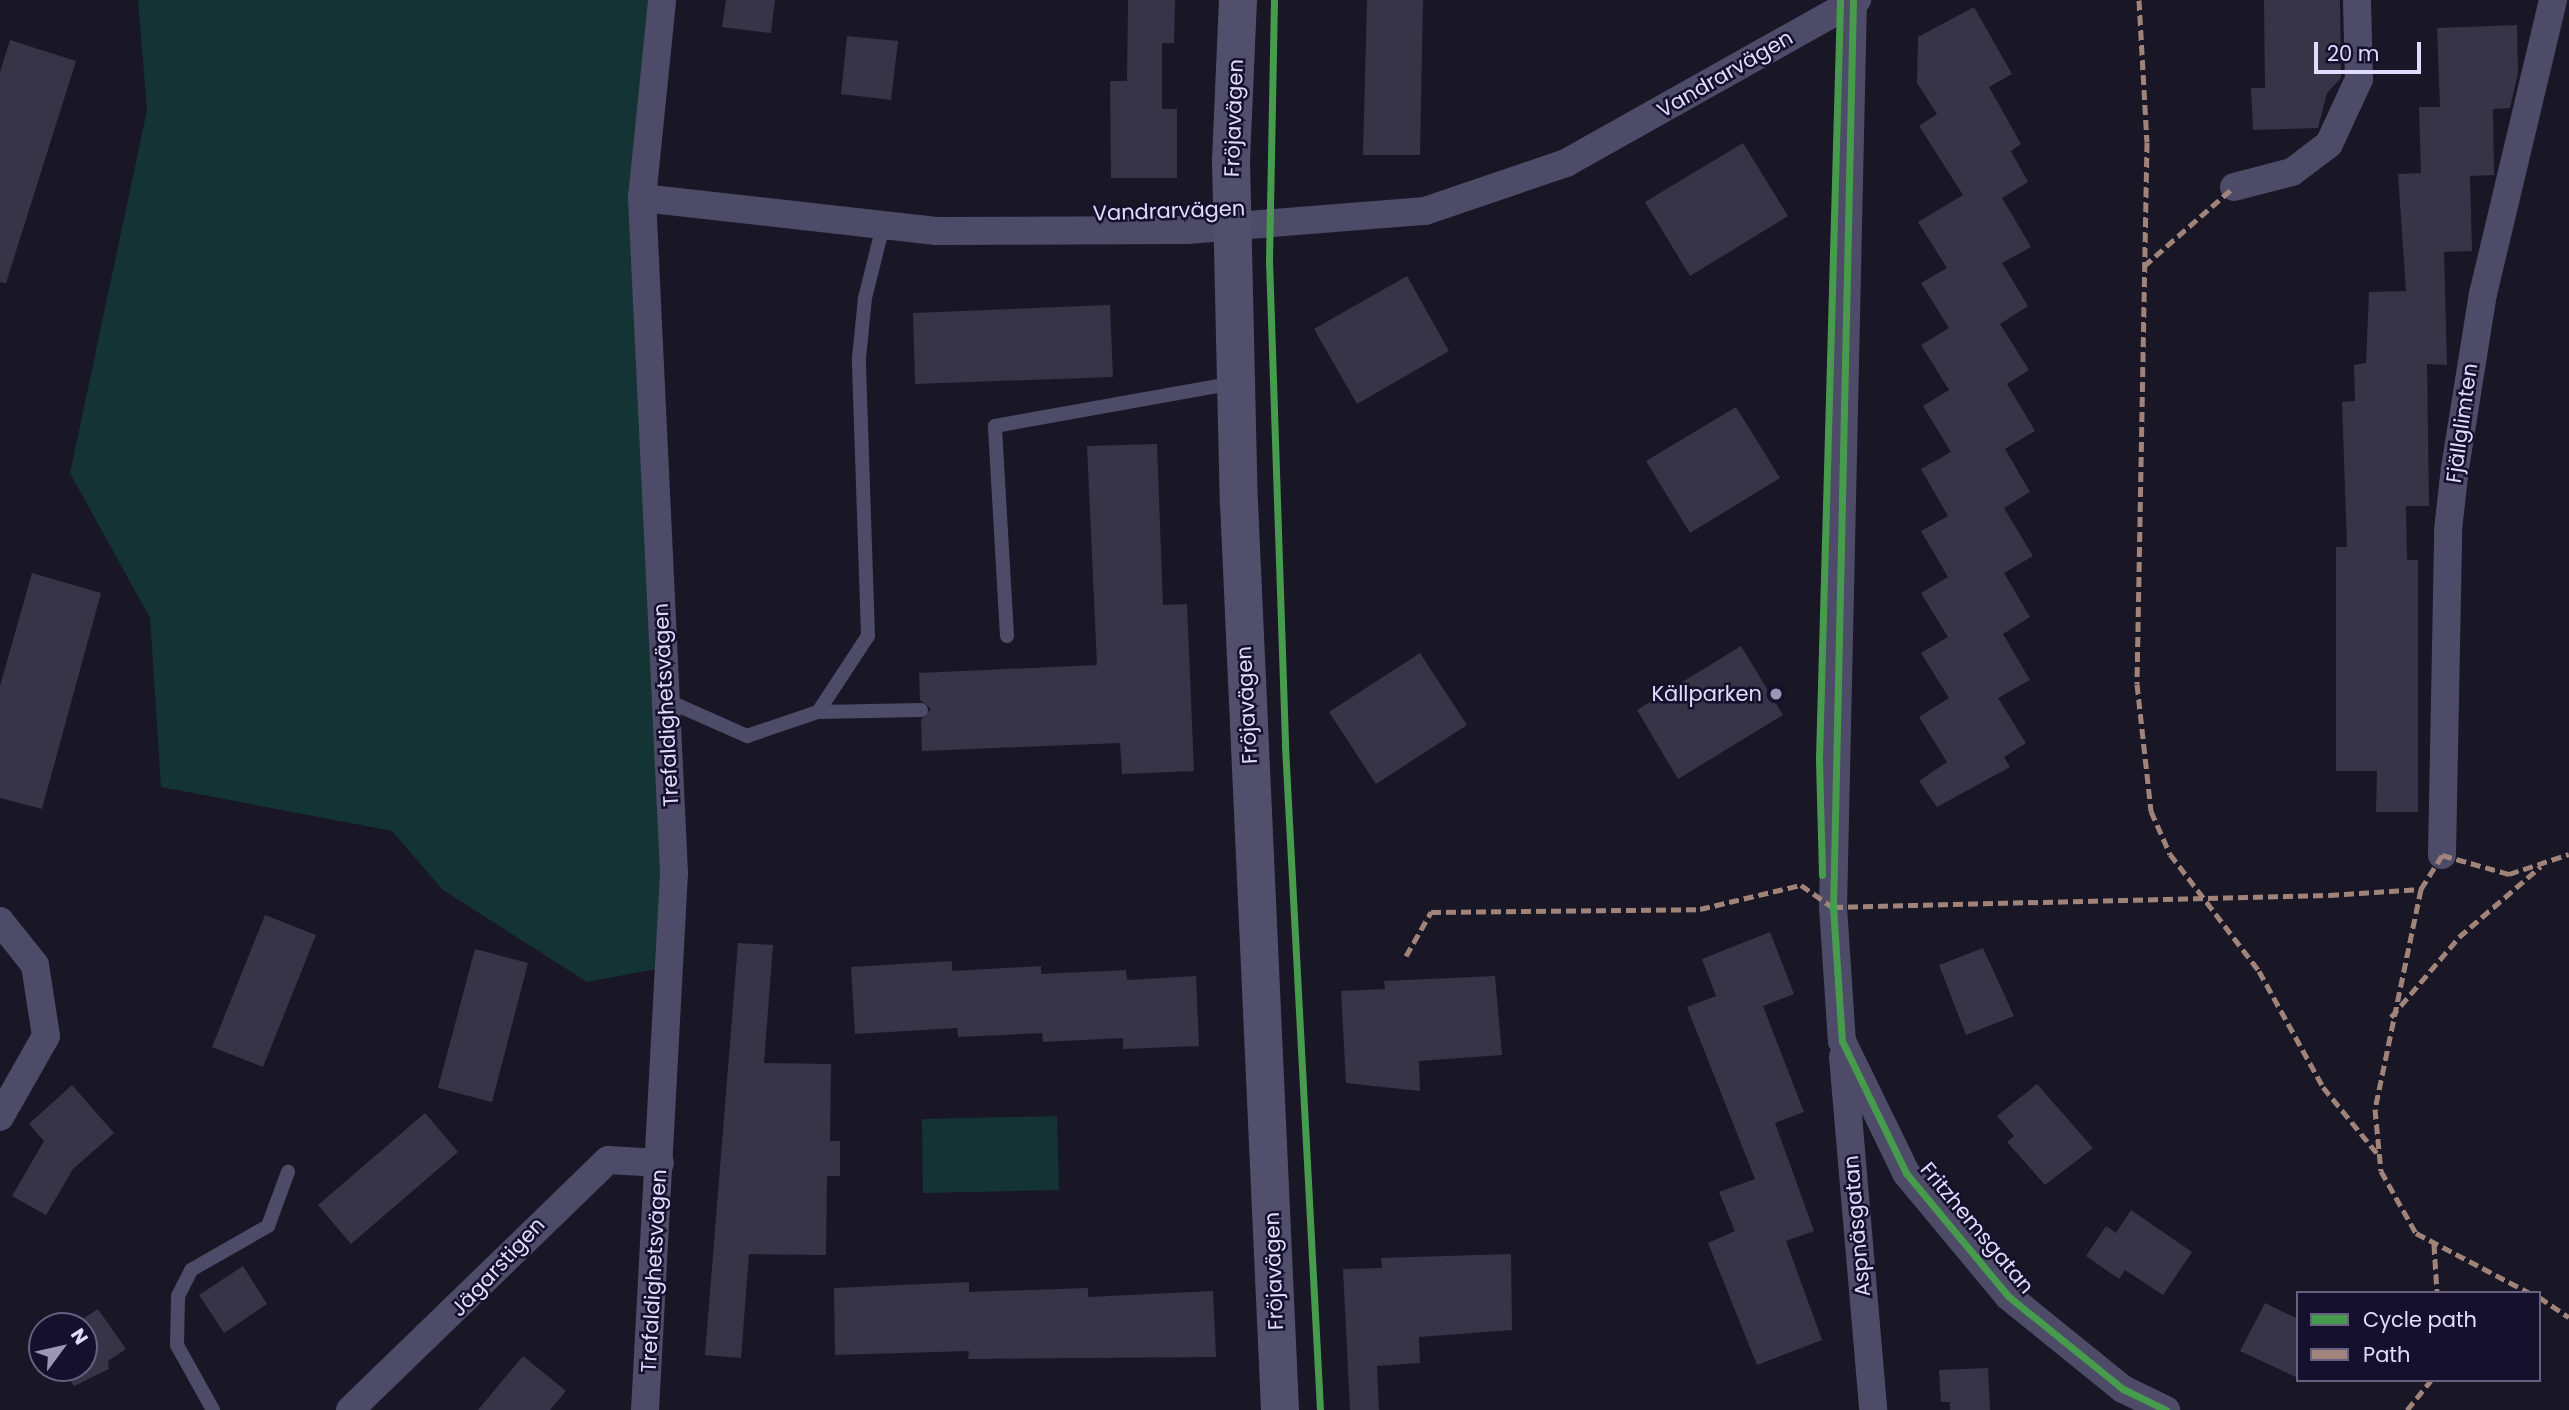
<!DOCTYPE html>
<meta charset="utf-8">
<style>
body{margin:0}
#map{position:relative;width:2569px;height:1410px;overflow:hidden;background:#191626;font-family:Poppins,sans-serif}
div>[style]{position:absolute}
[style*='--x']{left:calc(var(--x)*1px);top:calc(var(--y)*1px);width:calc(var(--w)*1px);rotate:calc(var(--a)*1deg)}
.green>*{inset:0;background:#143334}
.building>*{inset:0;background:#383447}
.lane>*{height:14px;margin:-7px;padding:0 7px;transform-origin:7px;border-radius:7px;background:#4d4b67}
.street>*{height:28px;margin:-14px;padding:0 14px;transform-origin:14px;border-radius:14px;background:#4d4b67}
.secondary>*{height:38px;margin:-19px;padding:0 19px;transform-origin:19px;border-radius:19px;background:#514f6c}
.quiet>*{height:5px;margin-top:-2.5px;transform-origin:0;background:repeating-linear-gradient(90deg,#a18479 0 10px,transparent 0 15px)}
.cycleway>*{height:7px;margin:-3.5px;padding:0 3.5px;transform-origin:3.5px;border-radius:3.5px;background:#469c4c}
.dots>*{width:19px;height:19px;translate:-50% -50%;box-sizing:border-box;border:4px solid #15102c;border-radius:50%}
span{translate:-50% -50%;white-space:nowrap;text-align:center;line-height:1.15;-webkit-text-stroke:5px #15102c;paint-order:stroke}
.street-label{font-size:21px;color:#e0dbff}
.poi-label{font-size:21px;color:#e0dbff}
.right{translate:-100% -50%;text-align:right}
.legend{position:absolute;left:2296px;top:1291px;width:245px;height:91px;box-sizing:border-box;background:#15102c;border:2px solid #666180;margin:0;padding:9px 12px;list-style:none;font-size:21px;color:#e0dbff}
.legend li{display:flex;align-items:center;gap:14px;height:35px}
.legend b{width:35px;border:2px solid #666180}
.north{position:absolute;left:28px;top:1312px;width:70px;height:70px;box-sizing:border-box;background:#15102c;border:2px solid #666180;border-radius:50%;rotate:57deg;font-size:19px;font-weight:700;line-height:28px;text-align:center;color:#e0dbff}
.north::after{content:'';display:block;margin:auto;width:24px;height:32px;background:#9a96b3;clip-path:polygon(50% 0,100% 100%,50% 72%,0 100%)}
.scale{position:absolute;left:2314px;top:42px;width:107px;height:32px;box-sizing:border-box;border:4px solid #e0dbff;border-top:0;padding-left:9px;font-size:21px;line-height:24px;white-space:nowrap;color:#e0dbff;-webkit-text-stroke:5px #15102c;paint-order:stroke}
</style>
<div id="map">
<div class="green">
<i style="clip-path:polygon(138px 0,653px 0,633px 147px,661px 878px,656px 969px,587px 982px,443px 890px,392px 831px,161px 787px,150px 618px,70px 473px,147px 110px)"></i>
<i style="clip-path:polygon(1057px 1116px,1059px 1190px,923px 1193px,922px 1119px)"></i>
</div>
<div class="building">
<i style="clip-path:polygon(726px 0,775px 0,771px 33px,722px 27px)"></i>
<i style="clip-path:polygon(1128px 0,1175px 0,1174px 43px,1162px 43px,1162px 109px,1177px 109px,1177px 178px,1111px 178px,1110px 81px,1127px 81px)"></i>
<i style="clip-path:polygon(1367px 0,1423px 0,1420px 155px,1363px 155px)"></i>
<i style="clip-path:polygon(2264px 0,2340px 0,2341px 78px,2327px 93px,2318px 128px,2253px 130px,2251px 88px,2265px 88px)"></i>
<i style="clip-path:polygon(1974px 7px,2012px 74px,1989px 87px,2021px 144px,2011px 151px,2028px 182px,2002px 198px,2031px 247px,2002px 263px,2028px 306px,2000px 324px,2029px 370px,2007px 384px,2035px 431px,2005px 449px,2030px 492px,2004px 508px,2033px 556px,2004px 573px,2030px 617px,2003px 634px,2030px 680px,1998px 698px,2026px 743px,2004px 757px,2010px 767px,1937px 807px,1919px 781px,1947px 762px,1919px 717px,1949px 698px,1921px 653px,1948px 637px,1921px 593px,1948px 577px,1921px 531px,1948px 516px,1921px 469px,1951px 452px,1923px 406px,1949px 390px,1921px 345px,1949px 328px,1921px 283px,1947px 268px,1918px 222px,1963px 195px,1919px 126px,1937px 114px,1917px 83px,1918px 37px)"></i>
<i style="clip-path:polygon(2517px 25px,2518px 73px,2510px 108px,2493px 109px,2494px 175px,2470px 176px,2472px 251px,2444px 252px,2447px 365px,2427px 364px,2429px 506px,2406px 506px,2407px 560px,2418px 560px,2418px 812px,2376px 812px,2377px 771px,2336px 771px,2336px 547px,2347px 547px,2342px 402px,2355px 401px,2354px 365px,2366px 363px,2369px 292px,2406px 291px,2398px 174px,2421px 173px,2419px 107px,2440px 107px,2437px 28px)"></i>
<i style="clip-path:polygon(847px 36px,898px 41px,891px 100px,841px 94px)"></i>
<i style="clip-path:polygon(10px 40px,76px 61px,6px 283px,0 282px,0 72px)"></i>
<i style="clip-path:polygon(1743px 143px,1788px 216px,1690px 276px,1645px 202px)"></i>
<i style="clip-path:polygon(1407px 276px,1449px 351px,1357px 404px,1314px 329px)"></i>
<i style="clip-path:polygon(1110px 305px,1113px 377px,915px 384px,913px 313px)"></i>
<i style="clip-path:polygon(1736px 407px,1780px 478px,1690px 533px,1646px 461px)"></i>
<i style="clip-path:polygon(1157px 444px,1163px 605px,1187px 604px,1194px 771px,1122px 774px,1120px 743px,922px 751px,921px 720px,931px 709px,920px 700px,919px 673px,1097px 665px,1087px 446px)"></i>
<i style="clip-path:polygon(32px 573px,101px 593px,42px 809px,0 798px,0 686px)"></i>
<i style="clip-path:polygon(1741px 646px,1783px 715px,1678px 779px,1637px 710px)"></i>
<i style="clip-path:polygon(1420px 653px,1467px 725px,1376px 784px,1329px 712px)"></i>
<i style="clip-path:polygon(265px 915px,316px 935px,263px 1067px,212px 1047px)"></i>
<i style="clip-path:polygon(1770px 932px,1794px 994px,1763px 1006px,1804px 1112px,1775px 1123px,1814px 1231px,1786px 1241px,1822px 1340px,1757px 1365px,1708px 1243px,1735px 1231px,1719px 1192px,1755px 1179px,1687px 1007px,1716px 996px,1702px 959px)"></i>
<i style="clip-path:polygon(738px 943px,773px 945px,764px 1063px,831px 1064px,830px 1141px,840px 1141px,840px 1176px,827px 1176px,826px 1255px,749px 1254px,741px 1358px,705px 1355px)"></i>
<i style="clip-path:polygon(1983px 948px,2014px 1016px,1966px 1035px,1939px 965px)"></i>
<i style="clip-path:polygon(475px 949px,528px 963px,492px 1102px,438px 1088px)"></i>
<i style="clip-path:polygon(952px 961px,952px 971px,1041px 966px,1041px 974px,1126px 970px,1127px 980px,1196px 976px,1199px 1046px,1123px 1049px,1123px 1038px,1043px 1042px,1042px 1033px,958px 1037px,957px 1028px,855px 1034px,851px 967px)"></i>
<i style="clip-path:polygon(1495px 976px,1502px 1055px,1419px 1061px,1420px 1091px,1346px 1083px,1341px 991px,1385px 989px,1384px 981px)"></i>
<i style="clip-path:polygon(2037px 1084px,2093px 1148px,2045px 1185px,2007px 1142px,2014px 1136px,1997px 1116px)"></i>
<i style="clip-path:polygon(72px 1085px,114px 1133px,73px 1169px,46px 1215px,12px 1196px,44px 1141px,29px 1124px)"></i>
<i style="clip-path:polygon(425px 1113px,458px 1152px,351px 1244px,318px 1205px)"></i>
<i style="clip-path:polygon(2131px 1210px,2192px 1252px,2163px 1295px,2125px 1270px,2119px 1279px,2086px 1256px,2106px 1226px,2116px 1233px)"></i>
<i style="clip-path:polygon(1511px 1254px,1512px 1330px,1419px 1337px,1420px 1363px,1377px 1366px,1379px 1410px,1350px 1410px,1343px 1269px,1382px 1268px,1381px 1258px)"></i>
<i style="clip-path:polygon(243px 1266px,267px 1304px,224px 1333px,199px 1295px)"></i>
<i style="clip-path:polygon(969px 1282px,969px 1292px,1088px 1288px,1088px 1297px,1213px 1291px,1216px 1357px,968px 1359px,969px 1351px,835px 1355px,834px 1288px)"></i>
<i style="clip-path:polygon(2265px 1303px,2298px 1319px,2298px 1378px,2240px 1351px)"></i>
<i style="clip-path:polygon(98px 1309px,126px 1349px,108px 1361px,109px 1369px,74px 1386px,61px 1368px,84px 1368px,84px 1326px,72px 1326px)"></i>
<i style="clip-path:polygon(523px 1356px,566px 1391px,550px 1410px,478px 1410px)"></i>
<i style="clip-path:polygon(1988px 1368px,1990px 1410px,1950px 1410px,1950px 1402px,1941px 1402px,1939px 1370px)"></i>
</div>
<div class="lane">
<i style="--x:1007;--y:636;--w:210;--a:-93.3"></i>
<i style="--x:995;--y:426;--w:244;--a:-10.2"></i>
<i style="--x:666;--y:700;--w:89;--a:24"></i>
<i style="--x:747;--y:736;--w:75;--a:-18.7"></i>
<i style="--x:818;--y:712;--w:91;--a:-56.7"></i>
<i style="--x:868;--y:636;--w:278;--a:-91.9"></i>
<i style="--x:859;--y:358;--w:60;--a:-84.3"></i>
<i style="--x:865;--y:298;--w:74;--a:-76"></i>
<i style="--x:818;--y:712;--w:103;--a:-1.1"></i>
<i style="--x:213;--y:1410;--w:74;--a:-119"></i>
<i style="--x:177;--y:1345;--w:49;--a:-88.8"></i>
<i style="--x:178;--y:1296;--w:29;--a:-63"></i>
<i style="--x:191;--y:1270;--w:89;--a:-29.7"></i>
<i style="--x:268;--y:1226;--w:58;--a:-69.7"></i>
</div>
<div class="street">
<i style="--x:1853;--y:0;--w:907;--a:91.26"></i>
<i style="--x:1833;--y:907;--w:134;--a:86.2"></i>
<i style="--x:1842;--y:1041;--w:147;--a:64.1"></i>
<i style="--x:1906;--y:1173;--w:160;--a:50.3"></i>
<i style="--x:2008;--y:1296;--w:148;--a:39"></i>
<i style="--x:2123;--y:1389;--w:48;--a:26"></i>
<i style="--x:2234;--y:187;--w:60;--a:-14.5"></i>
<i style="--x:2292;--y:172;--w:46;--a:-37.1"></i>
<i style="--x:2329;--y:144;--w:72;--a:-65.2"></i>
<i style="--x:2359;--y:79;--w:79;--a:-91.5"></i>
<i style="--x:642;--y:198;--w:296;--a:6.4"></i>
<i style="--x:936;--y:231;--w:251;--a:-0.2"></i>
<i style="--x:1187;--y:230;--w:239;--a:-4.6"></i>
<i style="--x:1425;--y:211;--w:149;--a:-18.8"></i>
<i style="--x:1566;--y:163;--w:334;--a:-29.3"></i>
<i style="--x:2442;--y:855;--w:325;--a:-88.9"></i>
<i style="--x:2448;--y:530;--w:62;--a:-83.6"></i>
<i style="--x:2455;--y:468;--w:176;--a:-80.9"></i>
<i style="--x:2483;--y:294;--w:302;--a:-76.6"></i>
<i style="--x:0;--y:921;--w:56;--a:51.5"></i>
<i style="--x:35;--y:965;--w:72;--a:81.2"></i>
<i style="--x:46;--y:1036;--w:93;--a:119.6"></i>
<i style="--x:1843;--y:1057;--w:354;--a:85.1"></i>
<i style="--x:350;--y:1410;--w:359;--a:-44.1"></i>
<i style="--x:608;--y:1160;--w:52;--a:3.3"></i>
<i style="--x:645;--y:1410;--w:538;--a:-86.91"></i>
<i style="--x:674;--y:873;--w:676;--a:-92.71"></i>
<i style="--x:642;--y:198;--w:199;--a:-84.2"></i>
</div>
<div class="secondary">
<i style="--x:1238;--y:0;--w:161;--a:92.5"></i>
<i style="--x:1231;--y:161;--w:342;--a:88.7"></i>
<i style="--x:1239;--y:503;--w:908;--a:87.41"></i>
</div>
<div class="quiet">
<i style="--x:2139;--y:0;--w:142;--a:86.8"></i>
<i style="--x:2147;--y:142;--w:542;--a:91.06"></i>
<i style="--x:2137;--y:684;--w:128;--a:83.7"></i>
<i style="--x:2151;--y:811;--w:47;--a:66.2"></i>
<i style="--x:2170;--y:854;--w:147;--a:52.7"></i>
<i style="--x:2259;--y:971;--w:132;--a:61.1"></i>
<i style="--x:2323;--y:1087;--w:90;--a:50.8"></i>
<i style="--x:2144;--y:266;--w:120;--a:-41.3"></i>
<i style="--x:2421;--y:889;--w:225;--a:101.8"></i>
<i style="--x:2375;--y:1109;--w:62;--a:84.5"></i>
<i style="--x:2381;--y:1171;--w:71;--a:60.6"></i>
<i style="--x:2416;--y:1233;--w:129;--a:27.8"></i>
<i style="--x:1406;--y:956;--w:51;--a:-60.4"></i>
<i style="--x:1431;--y:912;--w:269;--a:-0.6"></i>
<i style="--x:1700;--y:909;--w:104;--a:-13.4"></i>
<i style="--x:1801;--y:885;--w:39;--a:35"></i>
<i style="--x:1833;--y:907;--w:496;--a:-1.4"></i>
<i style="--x:2329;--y:895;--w:92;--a:-3.7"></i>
<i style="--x:2421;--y:889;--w:40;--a:-58"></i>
<i style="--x:2442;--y:855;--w:70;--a:15.8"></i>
<i style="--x:2509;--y:874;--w:63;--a:-18.4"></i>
<i style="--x:2391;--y:1017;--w:105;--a:-49.6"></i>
<i style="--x:2459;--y:937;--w:108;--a:-40.9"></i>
<i style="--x:2434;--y:1244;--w:49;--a:86.5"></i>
<i style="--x:2539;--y:1297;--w:36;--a:34"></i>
<i style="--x:2407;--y:1410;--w:38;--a:-51"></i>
</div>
<div class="cycleway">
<i style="--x:1274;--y:0;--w:260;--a:91.1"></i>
<i style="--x:1269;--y:260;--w:486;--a:88.1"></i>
<i style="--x:1285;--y:746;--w:665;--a:86.98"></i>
<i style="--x:1853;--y:0;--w:907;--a:91.26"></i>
<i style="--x:1833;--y:907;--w:134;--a:86.2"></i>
<i style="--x:1842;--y:1041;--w:147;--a:64.1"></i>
<i style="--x:1906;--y:1173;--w:160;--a:50.3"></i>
<i style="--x:2008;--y:1296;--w:148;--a:39"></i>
<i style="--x:2123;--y:1389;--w:48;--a:26"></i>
<i style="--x:1822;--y:875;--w:117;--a:-91.5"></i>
<i style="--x:1819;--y:758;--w:758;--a:-88.41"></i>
</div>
<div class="dots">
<i style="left:1776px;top:694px;background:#9a96b3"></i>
</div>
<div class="street-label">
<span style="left:1725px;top:74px;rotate:-30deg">Vandrarvägen</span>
<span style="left:1234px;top:118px;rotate:-88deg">Fröjavägen</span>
<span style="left:1169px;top:211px;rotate:-2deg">Vandrarvägen</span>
<span style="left:2462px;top:423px;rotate:-82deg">Fjällglimten</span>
<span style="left:666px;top:705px;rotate:-93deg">Trefaldighetsvägen</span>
<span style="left:1247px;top:705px;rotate:-93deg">Fröjavägen</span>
<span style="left:1857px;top:1226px;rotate:-95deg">Aspnäsgatan</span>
<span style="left:1977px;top:1228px;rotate:50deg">Fritzhemsgatan</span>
<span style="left:498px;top:1267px;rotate:-47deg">Jägarstigen</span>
<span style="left:654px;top:1271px;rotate:-87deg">Trefaldighetsvägen</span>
<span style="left:1274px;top:1271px;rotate:-92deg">Fröjavägen</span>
</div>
<div class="poi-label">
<span class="right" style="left:1762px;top:694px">Källparken</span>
</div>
<ul class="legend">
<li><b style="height:9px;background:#469c4c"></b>Cycle path</li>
<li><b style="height:9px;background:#a18479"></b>Path</li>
</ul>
<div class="north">N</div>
<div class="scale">20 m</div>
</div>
